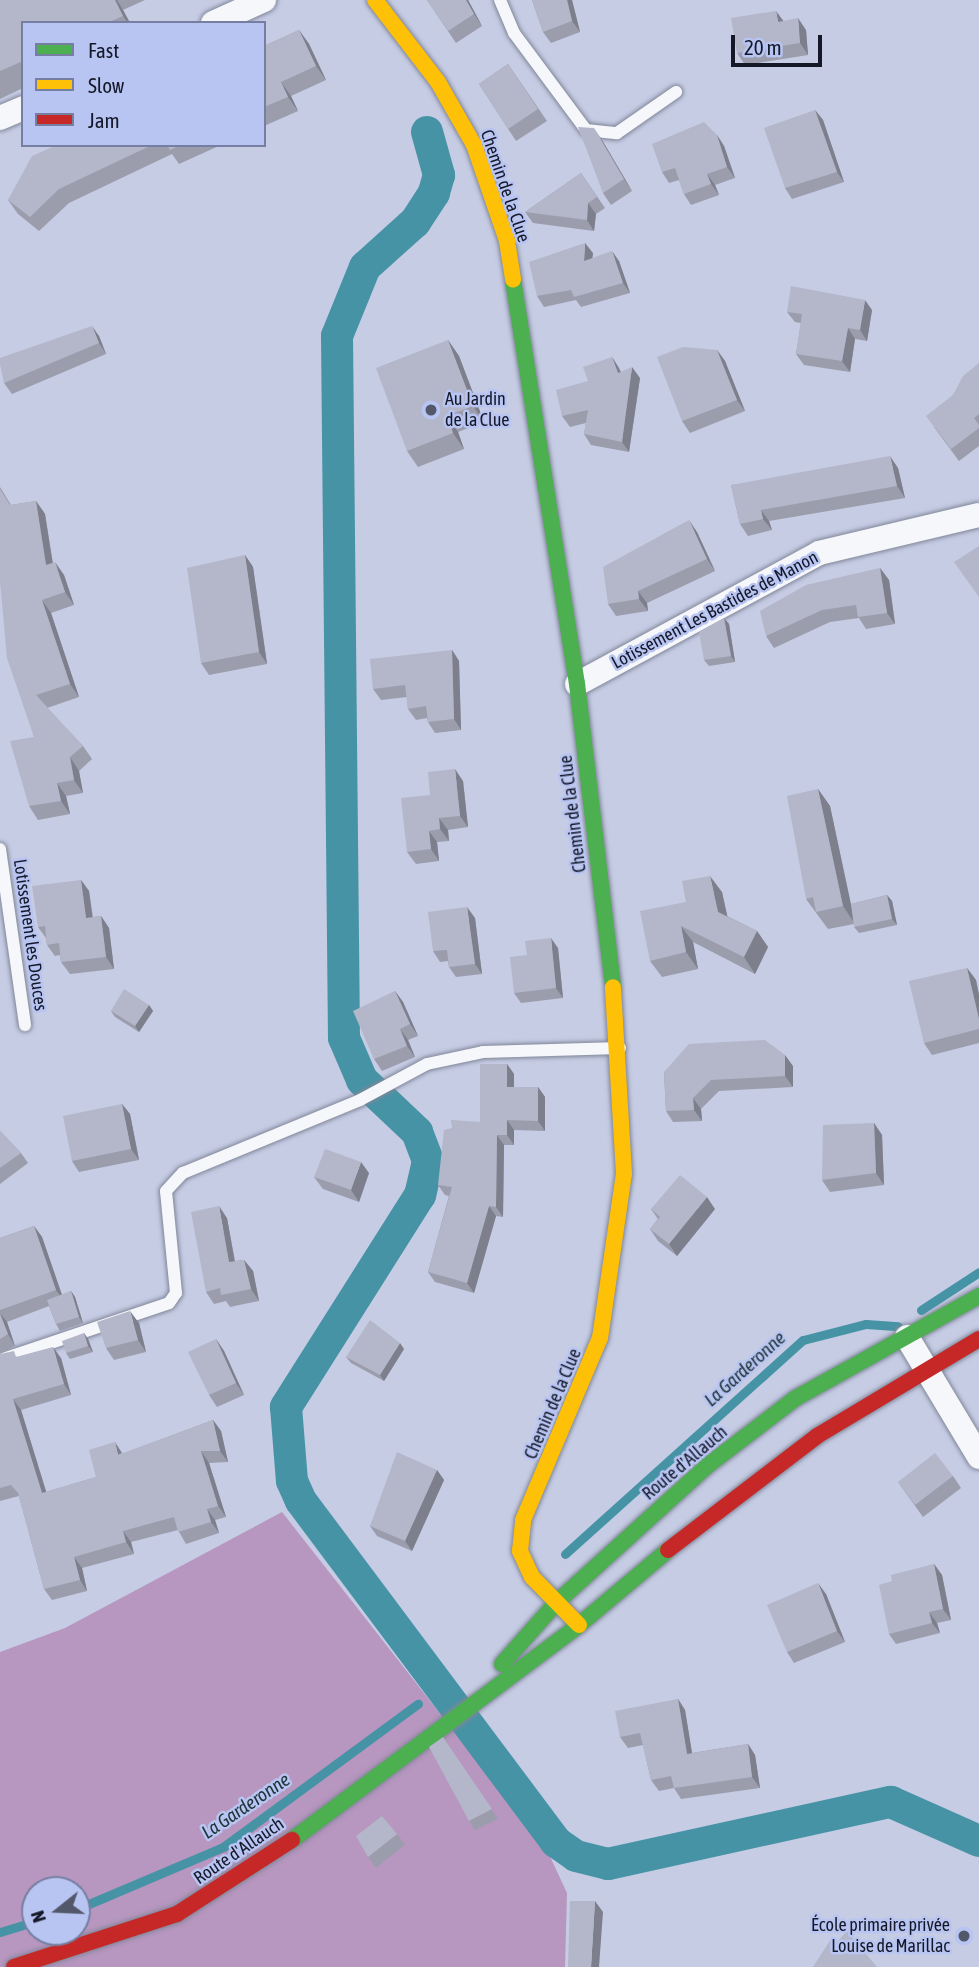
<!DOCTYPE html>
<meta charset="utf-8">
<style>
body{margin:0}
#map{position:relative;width:979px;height:1967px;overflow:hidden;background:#c5cce4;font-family:"Asap Condensed",sans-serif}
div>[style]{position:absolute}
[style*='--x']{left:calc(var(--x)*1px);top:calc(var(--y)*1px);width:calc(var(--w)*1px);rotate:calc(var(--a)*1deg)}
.forest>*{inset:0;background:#b796bf}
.stream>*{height:9px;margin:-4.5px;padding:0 4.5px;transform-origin:4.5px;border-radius:4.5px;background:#4693a6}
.canal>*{height:32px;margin:-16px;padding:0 16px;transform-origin:16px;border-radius:16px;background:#4693a6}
.roads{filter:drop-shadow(0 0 2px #818698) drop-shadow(0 0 2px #818698)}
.lane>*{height:12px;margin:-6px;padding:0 6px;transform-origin:6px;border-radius:6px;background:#f6f7fb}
.street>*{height:24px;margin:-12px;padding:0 12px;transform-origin:12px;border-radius:12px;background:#f6f7fb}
.fast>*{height:16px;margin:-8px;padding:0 8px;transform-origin:8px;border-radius:8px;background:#4caf50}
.slow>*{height:16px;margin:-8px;padding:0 8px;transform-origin:8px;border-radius:8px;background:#ffc107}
.jam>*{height:16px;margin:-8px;padding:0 8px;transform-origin:8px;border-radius:8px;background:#c62828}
.wall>*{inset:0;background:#9b9dad}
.shaded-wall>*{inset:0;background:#7e7f8d}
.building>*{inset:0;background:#b4b6c9}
.dots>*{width:19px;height:19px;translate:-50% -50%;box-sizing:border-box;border:4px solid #b8c4f1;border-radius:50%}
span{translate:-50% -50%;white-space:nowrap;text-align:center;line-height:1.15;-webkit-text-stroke:5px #b8c4f1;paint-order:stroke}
.street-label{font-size:18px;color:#141828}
.poi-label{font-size:18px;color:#141828}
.left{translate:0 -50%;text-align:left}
.right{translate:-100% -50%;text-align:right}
.water-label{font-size:19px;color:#1d3337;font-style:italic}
.legend{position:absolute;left:21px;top:21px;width:245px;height:126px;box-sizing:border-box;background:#b8c4f1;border:2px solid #767fa1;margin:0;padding:9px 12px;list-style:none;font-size:21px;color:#141828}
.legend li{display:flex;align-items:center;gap:14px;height:35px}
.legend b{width:35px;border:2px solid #767fa1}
.north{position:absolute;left:21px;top:1876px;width:70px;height:70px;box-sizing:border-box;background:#b8c4f1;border:2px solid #767fa1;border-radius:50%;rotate:252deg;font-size:19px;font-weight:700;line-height:28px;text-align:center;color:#141828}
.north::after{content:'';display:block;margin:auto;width:24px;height:32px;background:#52576a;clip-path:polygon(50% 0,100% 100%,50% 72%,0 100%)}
.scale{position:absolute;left:731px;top:35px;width:91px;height:32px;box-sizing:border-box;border:4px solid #141828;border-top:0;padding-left:9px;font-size:21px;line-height:24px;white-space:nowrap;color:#141828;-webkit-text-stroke:5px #b8c4f1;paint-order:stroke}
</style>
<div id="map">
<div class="forest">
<i style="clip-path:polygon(evenodd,282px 1512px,547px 1850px,567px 1893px,565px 1967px,0 1967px,0 1652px,65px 1628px,282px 1512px,35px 1890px,77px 1890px,77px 1932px,35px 1932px,35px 1890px)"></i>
</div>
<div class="stream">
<i style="--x:921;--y:1310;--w:69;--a:-33.2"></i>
<i style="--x:565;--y:1554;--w:320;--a:-42"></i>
<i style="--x:803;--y:1340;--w:65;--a:-14.3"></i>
<i style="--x:866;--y:1324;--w:32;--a:4"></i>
<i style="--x:77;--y:1909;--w:159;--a:-23"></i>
<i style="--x:223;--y:1847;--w:242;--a:-36.3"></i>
<i style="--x:0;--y:1932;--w:37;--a:-17"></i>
</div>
<div class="canal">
<i style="--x:427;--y:132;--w:45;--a:74.4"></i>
<i style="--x:439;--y:175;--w:19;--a:106"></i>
<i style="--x:434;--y:193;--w:35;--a:123"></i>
<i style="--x:415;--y:222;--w:67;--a:138"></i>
<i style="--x:365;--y:267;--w:74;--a:112.1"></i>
<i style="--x:337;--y:336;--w:702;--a:89.43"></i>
<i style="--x:344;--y:1038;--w:46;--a:66.8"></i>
<i style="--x:362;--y:1080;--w:76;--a:43.4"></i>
<i style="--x:417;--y:1132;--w:31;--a:69"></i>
<i style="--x:428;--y:1161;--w:35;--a:103"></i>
<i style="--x:420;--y:1195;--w:251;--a:122.3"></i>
<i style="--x:286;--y:1407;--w:74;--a:85.4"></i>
<i style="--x:292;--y:1481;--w:22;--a:66"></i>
<i style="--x:301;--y:1501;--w:426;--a:53.2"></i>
<i style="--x:556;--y:1842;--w:24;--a:35"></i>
<i style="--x:576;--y:1856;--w:33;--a:14"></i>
<i style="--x:608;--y:1864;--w:290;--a:-12.4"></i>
<i style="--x:891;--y:1802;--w:96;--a:23.9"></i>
</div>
<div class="roads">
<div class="lane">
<i style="--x:500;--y:0;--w:36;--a:67"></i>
<i style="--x:514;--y:33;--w:121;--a:53.4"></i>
<i style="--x:586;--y:130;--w:31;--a:6"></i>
<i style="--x:617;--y:133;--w:72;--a:-34.8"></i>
<i style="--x:0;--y:849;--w:178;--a:81.9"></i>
<i style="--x:0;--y:1360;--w:178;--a:-18.6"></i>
<i style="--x:169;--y:1303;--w:12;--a:-55"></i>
<i style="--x:176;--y:1293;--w:102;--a:-95.6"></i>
<i style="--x:166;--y:1191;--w:25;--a:-47"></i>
<i style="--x:183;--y:1173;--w:191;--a:-22.4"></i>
<i style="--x:360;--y:1100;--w:76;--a:-28.2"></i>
<i style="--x:427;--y:1064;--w:57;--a:-12.1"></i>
<i style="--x:483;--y:1052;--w:137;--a:-1.7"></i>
</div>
<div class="street">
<i style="--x:213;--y:23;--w:56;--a:-24.3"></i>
<i style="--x:0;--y:118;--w:25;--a:-23"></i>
<i style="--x:577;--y:684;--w:275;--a:-28.4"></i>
<i style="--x:819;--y:553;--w:164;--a:-13.4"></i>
<i style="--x:907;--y:1337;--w:140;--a:59"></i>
</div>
<div class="fast">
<i style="--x:513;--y:280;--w:409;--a:81"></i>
<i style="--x:577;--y:684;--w:305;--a:83.2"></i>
<i style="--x:502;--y:1664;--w:83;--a:-48.4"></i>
<i style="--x:557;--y:1602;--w:202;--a:-42.2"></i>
<i style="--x:707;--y:1466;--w:112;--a:-37.4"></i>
<i style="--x:796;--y:1398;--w:210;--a:-29.1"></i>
<i style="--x:292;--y:1840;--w:359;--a:-36.8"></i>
<i style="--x:579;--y:1625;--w:116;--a:-40.1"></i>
</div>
<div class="slow">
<i style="--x:375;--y:0;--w:103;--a:52.5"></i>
<i style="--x:438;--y:82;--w:73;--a:60.3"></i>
<i style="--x:474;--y:145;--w:102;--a:71"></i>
<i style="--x:507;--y:241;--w:39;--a:81"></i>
<i style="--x:579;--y:1625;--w:67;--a:-134.4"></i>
<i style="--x:532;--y:1577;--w:29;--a:-115"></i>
<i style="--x:520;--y:1551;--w:31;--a:-84"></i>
<i style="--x:523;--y:1520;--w:198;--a:-67.1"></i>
<i style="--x:600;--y:1338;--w:166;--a:-81.7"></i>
<i style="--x:624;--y:1174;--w:187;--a:-93.4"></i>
</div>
<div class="jam">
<i style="--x:668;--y:1550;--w:188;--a:-37.4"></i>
<i style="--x:817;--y:1436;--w:189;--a:-30.9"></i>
<i style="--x:14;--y:1967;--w:171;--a:-18"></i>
<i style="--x:177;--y:1914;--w:137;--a:-32.8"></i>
</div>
</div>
<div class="wall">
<i style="clip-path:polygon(0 0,145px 0,123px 10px,130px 23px,23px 23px,23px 88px,0 99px)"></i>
<i style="clip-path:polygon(427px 0,468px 0,482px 26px,456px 43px)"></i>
<i style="clip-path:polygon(532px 0,572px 0,580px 32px,551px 43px,543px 32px)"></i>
<i style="clip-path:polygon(299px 30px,309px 44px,326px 80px,291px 96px,298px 111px,264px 126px,264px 46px)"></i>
<i style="clip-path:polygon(806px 30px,808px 55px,745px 65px,737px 53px)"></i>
<i style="clip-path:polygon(508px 64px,547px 121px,516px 141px,479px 84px)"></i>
<i style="clip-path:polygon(815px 110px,823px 120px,844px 182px,792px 199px,785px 188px)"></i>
<i style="clip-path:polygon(717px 135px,724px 146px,735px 178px,715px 185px,719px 195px,691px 205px,684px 194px,679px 180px,669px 183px,662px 172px)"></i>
<i style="clip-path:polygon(602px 140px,632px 191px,611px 205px,603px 193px)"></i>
<i style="clip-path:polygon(57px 145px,221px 145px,179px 164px,172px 154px,69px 203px,39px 231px,18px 214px,8px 200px)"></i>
<i style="clip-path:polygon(581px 173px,605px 208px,596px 214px,594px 231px,533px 223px,525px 212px)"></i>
<i style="clip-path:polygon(593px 253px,592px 258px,619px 261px,630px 293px,581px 307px,576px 300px,544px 307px,537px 296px)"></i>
<i style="clip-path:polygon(872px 310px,867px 341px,855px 339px,850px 372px,804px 365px,796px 354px,801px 323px,795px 322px,787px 312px)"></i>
<i style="clip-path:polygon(99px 336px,106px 354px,12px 394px,4px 383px)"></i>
<i style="clip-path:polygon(448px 340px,459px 356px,484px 422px,458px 432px,464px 449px,418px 467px,407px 451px)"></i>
<i style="clip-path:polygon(717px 350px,725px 361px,745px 411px,690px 433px,682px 421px)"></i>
<i style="clip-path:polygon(612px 357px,621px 372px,640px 378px,629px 452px,591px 445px,584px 434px,586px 423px,570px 427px,562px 416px,588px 381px)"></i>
<i style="clip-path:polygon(979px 363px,979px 446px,959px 461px,934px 427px,953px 395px)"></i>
<i style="clip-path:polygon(898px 468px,905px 498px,769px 521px,772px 530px,748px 536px,740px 524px,731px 485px)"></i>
<i style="clip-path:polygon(0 487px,11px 505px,36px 501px,45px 514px,53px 563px,64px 575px,74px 605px,51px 613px,79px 697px,47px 708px,83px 746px,92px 759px,79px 771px,83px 793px,66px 796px,70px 814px,38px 820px,29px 806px,34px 737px,0 581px)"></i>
<i style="clip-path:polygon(697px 532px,715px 571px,647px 603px,648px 611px,616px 616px,608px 604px)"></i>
<i style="clip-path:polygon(245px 555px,253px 567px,267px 664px,209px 675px,201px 663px)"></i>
<i style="clip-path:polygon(880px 568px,889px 580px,895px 624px,866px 629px,859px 618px,830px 622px,774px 648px,766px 636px)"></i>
<i style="clip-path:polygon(724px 618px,729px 624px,735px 662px,709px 666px,704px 660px)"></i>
<i style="clip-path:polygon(452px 650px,459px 661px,461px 730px,435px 733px,428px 722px,427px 718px,416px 720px,408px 709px,407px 697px,381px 700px,373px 689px)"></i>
<i style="clip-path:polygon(463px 781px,468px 827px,448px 830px,449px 841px,437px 842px,439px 861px,416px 864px,407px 852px,430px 795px)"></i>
<i style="clip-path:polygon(818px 789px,830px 806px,851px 904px,887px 895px,892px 901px,897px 925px,859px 933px,854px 927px,854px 924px,828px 929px,806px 899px)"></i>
<i style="clip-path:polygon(81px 880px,89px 891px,93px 917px,101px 916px,109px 928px,114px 969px,70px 974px,61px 962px,60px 955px,55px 956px,47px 945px,46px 938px,38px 927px)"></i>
<i style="clip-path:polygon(722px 892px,727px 916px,757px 931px,768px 947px,755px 974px,693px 942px,698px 969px,662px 977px,650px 961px,686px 902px)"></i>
<i style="clip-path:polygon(475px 918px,482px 974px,456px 977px,449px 967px,448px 961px,440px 962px,433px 951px)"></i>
<i style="clip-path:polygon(558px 948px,563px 998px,521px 1003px,514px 993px,527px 955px)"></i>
<i style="clip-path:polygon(967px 968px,976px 980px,979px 995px,979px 1043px,932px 1055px,924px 1043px)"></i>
<i style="clip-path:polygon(395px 991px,403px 1002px,418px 1036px,408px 1040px,415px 1057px,382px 1071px,374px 1059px)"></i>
<i style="clip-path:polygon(149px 1005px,153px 1011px,139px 1032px,115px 1017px,111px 1011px)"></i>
<i style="clip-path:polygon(507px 1064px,514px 1074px,514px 1087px,538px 1087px,545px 1097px,545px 1131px,514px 1130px,514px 1145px,504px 1145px,503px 1217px,496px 1216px,474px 1293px,435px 1282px,428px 1272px,449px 1196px,445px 1195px,438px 1185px,480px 1122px)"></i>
<i style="clip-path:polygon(793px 1066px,793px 1087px,719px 1091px,701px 1109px,702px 1121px,673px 1122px,666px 1111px,664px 1072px)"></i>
<i style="clip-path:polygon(122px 1104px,130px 1114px,139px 1160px,79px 1172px,72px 1161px)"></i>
<i style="clip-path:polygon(874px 1123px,882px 1135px,884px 1185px,830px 1192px,822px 1180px)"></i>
<i style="clip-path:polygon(0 1131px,21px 1153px,28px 1163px,0 1184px)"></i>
<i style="clip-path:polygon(369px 1173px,359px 1202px,323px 1189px,314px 1177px)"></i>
<i style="clip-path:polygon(651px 1209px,715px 1209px,677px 1256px,658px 1241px,650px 1229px,658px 1219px)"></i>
<i style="clip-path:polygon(227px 1218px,235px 1261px,244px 1260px,253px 1271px,259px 1301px,230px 1307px,226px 1301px,214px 1304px,206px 1292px)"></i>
<i style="clip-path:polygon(34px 1226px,42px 1237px,62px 1295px,71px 1291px,75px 1297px,83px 1323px,60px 1331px,56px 1324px,49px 1306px,7px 1322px,15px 1346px,0 1354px,0 1238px)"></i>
<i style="clip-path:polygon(139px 1323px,146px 1352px,114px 1360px,106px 1348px)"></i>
<i style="clip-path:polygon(84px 1333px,88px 1339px,93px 1352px,70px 1359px,66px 1353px)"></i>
<i style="clip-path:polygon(216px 1339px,224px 1351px,244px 1395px,217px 1407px,209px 1395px)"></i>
<i style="clip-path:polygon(404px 1349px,384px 1381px,351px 1363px,346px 1357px)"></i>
<i style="clip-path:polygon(0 1354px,18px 1357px,61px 1358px,71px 1395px,21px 1410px,46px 1492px,96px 1477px,122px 1454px,213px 1420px,221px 1431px,228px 1462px,209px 1463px,226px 1517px,215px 1520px,219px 1533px,186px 1544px,178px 1530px,131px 1542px,134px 1554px,82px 1568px,87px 1591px,52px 1600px,44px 1589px,19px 1496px,0 1501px)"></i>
<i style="clip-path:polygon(437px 1470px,444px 1480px,412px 1551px,377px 1536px,370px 1526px)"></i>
<i style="clip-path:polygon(953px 1476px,961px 1488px,923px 1517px,898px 1482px)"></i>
<i style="clip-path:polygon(934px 1564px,942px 1575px,951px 1620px,937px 1623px,940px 1633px,896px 1644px,889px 1634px,892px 1581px)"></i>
<i style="clip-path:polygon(826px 1594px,845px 1642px,794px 1663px,787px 1652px)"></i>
<i style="clip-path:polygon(678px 1699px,685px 1710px,692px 1753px,748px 1744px,755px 1755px,760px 1788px,681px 1799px,674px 1788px,659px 1791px,651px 1780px,643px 1745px,628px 1748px,620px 1737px)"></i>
<i style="clip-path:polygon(443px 1737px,498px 1819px,475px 1830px,469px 1821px)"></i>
<i style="clip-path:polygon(397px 1834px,405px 1845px,376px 1868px,368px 1857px)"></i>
</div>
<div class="shaded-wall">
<i style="clip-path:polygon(115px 0,117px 0,123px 10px,130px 23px,128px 23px,123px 16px)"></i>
<i style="clip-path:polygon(466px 0,468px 0,482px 26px,474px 14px)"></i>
<i style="clip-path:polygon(567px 0,572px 0,580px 32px,572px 21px)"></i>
<i style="clip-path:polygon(776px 11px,785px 23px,778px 22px)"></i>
<i style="clip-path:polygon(798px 18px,806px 30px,808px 55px,800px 43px)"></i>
<i style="clip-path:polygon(299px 30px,309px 44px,326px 80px,316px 66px)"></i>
<i style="clip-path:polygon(281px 82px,291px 96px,298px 111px,288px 97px)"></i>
<i style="clip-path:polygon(815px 110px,823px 120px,844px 182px,837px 172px)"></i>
<i style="clip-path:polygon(594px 128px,602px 140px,632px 191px,624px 179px)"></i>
<i style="clip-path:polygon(717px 135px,724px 146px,735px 178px,727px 167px)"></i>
<i style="clip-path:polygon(707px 174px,715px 185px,719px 195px,711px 184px)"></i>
<i style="clip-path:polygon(588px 203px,596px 214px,594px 231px,587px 220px)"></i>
<i style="clip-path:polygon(585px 243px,593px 253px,591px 271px,584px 261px)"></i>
<i style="clip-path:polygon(612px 251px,619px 261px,630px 293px,623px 283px)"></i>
<i style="clip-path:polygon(865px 300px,872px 310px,867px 341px,860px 330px)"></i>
<i style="clip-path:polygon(92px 326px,99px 336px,106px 354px,99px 343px)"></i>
<i style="clip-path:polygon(848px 328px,855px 339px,850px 372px,842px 361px)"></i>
<i style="clip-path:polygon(448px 340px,459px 356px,484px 422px,473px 406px)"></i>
<i style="clip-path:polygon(717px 350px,725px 361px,745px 411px,737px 400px)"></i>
<i style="clip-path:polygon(612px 357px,619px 368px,626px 384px,618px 373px)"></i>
<i style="clip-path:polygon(632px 367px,640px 378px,629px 452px,622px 442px)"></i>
<i style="clip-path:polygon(447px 416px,458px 432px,464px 449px,453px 433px)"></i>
<i style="clip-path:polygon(890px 456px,898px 468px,905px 498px,897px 486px)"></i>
<i style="clip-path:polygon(36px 501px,45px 514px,55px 579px,46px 565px)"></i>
<i style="clip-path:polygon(761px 510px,769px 521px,772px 530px,763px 519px)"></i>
<i style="clip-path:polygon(689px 520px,697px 532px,715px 571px,707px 559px)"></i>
<i style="clip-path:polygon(245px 555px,253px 567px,267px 664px,259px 652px)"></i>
<i style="clip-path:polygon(55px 562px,64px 575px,74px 605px,65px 592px)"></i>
<i style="clip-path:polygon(880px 568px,889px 580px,895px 624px,887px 613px)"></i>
<i style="clip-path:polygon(638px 591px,647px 603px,648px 611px,639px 599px)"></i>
<i style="clip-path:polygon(42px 600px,51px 613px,79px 697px,70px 684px)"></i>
<i style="clip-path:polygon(724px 618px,729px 624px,735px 662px,731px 656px)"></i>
<i style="clip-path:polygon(452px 650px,459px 661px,461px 730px,454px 719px)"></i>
<i style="clip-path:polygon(70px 757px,79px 771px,83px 793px,74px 780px)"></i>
<i style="clip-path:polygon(455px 769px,463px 781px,468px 827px,460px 816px)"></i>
<i style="clip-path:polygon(57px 783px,66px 796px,70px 814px,61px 801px)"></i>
<i style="clip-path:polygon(818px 789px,830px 806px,855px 924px,843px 906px)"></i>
<i style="clip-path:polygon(439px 818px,448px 830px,449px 841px,440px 829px)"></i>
<i style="clip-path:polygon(429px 831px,437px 842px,439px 861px,431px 849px)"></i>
<i style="clip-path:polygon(710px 876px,722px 892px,730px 928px,718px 912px)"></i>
<i style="clip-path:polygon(81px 880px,89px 891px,94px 930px,86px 918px)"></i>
<i style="clip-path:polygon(887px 895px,892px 901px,897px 925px,892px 919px)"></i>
<i style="clip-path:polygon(467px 907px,475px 918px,482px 974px,475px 964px)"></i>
<i style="clip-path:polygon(101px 916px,109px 928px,114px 969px,106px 957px)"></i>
<i style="clip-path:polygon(681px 926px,693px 942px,698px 969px,686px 952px)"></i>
<i style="clip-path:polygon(757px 931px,768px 947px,755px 974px,744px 957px)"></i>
<i style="clip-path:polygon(551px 938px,558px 948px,563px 998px,556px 988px)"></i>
<i style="clip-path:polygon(967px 968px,976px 980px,979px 995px,979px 1019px)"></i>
<i style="clip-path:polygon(395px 991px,403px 1002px,418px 1036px,410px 1024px)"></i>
<i style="clip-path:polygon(149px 1005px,153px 1011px,139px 1032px,135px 1026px)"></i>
<i style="clip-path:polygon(400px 1029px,408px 1040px,415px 1057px,407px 1046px)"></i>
<i style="clip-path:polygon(785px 1055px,793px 1066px,793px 1087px,785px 1076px)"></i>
<i style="clip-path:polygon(507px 1064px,514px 1074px,514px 1097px,507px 1087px)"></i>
<i style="clip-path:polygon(538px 1087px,545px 1097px,545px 1131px,538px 1121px)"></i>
<i style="clip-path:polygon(693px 1098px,701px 1109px,702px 1121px,694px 1110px)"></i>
<i style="clip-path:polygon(122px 1104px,130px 1114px,139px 1160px,131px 1149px)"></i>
<i style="clip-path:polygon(507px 1120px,514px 1130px,514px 1145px,507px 1135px)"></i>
<i style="clip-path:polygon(874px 1123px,882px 1135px,884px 1185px,876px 1173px)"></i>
<i style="clip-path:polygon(497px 1135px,504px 1145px,503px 1217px,496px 1207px)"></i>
<i style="clip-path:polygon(361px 1162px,369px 1173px,359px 1202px,351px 1190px)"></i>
<i style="clip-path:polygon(707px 1197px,715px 1209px,677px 1256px,669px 1244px)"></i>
<i style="clip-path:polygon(219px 1206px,227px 1218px,237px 1274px,229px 1262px)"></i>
<i style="clip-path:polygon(489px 1206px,496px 1216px,474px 1293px,467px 1283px)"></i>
<i style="clip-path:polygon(34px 1226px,42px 1237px,64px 1301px,56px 1290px)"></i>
<i style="clip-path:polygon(244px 1260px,253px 1271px,259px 1301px,251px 1289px)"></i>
<i style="clip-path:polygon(71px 1291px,75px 1297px,83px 1323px,79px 1317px)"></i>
<i style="clip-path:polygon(130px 1311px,139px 1323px,146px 1352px,138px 1340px)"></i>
<i style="clip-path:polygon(0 1313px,7px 1322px,15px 1346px,8px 1334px)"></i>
<i style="clip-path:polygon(84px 1333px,88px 1339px,93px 1352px,88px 1346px)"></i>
<i style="clip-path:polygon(216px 1339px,224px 1351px,244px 1395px,236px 1383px)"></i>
<i style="clip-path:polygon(400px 1343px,404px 1349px,384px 1381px,380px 1375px)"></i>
<i style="clip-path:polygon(53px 1347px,61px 1358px,71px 1395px,64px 1384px)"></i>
<i style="clip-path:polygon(13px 1399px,21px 1410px,50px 1504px,42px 1493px)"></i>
<i style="clip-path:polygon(213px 1420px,221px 1431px,228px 1462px,220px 1451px)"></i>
<i style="clip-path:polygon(115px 1442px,122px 1453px,118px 1455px)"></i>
<i style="clip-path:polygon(201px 1451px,209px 1463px,226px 1517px,218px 1506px)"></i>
<i style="clip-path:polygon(437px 1470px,444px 1480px,412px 1551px,405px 1541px)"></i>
<i style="clip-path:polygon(207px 1509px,215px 1520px,219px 1533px,211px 1522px)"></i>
<i style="clip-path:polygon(123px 1531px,131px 1542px,134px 1554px,126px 1542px)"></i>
<i style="clip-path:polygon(74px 1557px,82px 1568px,87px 1591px,80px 1580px)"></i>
<i style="clip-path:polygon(934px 1564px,942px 1575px,951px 1620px,943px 1609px)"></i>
<i style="clip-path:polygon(818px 1583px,826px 1594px,845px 1642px,837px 1631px)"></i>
<i style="clip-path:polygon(929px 1612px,937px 1623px,940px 1633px,932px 1623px)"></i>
<i style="clip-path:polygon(678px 1699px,685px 1710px,694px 1765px,687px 1754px)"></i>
<i style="clip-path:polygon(748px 1744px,755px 1755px,760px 1788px,752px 1777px)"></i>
<i style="clip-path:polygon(595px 1901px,603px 1912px,599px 1967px,591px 1967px)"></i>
</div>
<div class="building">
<i style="clip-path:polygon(0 0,115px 0,123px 16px,107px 23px,23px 23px,23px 61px,0 71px)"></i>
<i style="clip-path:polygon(427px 0,466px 0,474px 14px,448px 31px)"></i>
<i style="clip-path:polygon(532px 0,567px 0,572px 21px,543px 32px)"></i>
<i style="clip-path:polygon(776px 11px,778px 22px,798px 18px,800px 43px,737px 53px,731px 18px)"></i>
<i style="clip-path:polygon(299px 30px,316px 66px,281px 82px,288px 97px,264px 107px,264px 46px)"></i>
<i style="clip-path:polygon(508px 64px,538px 109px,508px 129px,479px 84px)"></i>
<i style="clip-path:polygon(815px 110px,837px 172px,785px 188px,764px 128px)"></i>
<i style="clip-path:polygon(704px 122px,717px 135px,727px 167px,707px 174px,711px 184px,684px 194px,675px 168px,662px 172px,652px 144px)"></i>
<i style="clip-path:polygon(578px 127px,594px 128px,624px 179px,603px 193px)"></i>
<i style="clip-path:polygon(57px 145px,152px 145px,59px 189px,30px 217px,8px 200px,32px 156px)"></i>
<i style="clip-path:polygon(167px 145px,181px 145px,170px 150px)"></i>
<i style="clip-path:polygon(581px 173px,597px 197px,588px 203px,587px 220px,525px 212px)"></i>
<i style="clip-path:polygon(585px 243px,584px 261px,612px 251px,623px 283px,574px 297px,571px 290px,537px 296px,529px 262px)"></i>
<i style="clip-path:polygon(791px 286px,865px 300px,860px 330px,848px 328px,842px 361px,796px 354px,802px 314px,787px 312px)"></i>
<i style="clip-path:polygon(92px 326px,99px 343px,4px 383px,0 364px,0 358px)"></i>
<i style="clip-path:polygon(448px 340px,473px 406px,447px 416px,453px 433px,407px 451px,376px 368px)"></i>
<i style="clip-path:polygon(683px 347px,717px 350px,737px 400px,682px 421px,657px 357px)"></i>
<i style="clip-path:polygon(612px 357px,618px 373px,632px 367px,622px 442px,584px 434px,588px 410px,562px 416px,556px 390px,588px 381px,583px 367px)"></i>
<i style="clip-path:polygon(979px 363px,979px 414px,974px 418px,979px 425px,979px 428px,951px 449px,926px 416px,953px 395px,963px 376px)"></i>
<i style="clip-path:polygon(890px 456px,897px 486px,761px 510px,763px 519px,740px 524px,731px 485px)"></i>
<i style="clip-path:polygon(0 489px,10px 505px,36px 501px,46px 565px,55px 562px,65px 592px,42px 600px,70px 684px,36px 695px,83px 746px,70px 757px,74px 780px,57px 783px,61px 801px,29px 806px,10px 741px,34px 737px,7px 658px,0 581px)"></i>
<i style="clip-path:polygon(689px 520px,707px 559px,638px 591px,639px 599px,608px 604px,603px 567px)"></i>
<i style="clip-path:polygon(979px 546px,979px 597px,954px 562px)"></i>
<i style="clip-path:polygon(245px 555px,259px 652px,201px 663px,187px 568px)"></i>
<i style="clip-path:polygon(880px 568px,887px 613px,858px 617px,856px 605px,822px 610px,766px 636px,760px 611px,806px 585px)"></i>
<i style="clip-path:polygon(724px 618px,731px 656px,704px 660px,699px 632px)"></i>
<i style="clip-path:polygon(452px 650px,454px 719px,428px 722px,426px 706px,408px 709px,405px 685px,373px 689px,370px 659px)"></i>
<i style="clip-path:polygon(455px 769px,460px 816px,439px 818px,440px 829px,429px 831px,431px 849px,407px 852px,401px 798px,430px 795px,428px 772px)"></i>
<i style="clip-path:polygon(818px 789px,843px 906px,816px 912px,813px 897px,806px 899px,787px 796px)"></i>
<i style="clip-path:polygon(710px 876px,718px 912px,757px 931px,744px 957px,681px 926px,686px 952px,650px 961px,640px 911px,686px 902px,682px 881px)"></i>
<i style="clip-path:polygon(81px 880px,86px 918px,101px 916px,106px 957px,61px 962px,59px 943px,47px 945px,45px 926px,38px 927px,32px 886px)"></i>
<i style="clip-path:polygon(887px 895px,892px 919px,854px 927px,851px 904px)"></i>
<i style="clip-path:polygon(467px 907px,475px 964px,449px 967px,447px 950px,433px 951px,428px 912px)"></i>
<i style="clip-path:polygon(551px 938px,556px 988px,514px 993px,510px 957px,527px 955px,525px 941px)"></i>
<i style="clip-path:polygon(967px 968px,979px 1019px,979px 1029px,924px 1043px,909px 981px)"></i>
<i style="clip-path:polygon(124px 989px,149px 1005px,135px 1026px,111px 1011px)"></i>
<i style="clip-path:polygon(395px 991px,410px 1024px,400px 1029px,407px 1046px,374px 1059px,353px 1011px)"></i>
<i style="clip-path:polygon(765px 1040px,785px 1055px,785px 1076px,711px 1080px,693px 1098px,694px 1110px,666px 1111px,664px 1072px,689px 1044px)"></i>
<i style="clip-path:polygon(480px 1064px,507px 1064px,507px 1087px,538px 1087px,538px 1121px,507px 1120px,507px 1135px,497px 1135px,496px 1207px,489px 1206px,467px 1283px,428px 1272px,452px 1187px,438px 1185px,444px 1130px,452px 1128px,451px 1120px,480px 1122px)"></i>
<i style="clip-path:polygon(122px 1104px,131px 1149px,72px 1161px,63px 1116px)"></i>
<i style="clip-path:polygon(874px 1123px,876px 1173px,822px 1180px,823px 1125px)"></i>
<i style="clip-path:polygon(0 1131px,21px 1153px,0 1168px)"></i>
<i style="clip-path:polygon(325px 1149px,361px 1162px,351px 1190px,314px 1177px)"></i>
<i style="clip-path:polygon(680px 1175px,707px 1197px,669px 1244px,650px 1229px,660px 1217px,651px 1209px)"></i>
<i style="clip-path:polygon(219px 1206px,229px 1262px,244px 1260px,251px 1289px,221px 1295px,220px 1288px,206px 1292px,191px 1212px)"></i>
<i style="clip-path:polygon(34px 1226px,56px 1290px,0 1310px,0 1238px)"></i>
<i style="clip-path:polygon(71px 1291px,79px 1317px,56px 1324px,47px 1300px)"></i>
<i style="clip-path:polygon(130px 1311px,138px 1340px,106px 1348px,97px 1322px)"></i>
<i style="clip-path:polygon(0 1314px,8px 1334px,0 1339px)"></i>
<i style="clip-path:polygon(370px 1320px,400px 1343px,380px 1375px,346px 1357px)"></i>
<i style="clip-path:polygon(84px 1333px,88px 1346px,66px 1353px,62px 1341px)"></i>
<i style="clip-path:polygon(216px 1339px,236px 1383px,209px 1395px,188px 1352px)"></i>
<i style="clip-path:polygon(53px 1347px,64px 1384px,13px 1399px,42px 1493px,96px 1477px,89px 1450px,115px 1442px,118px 1455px,213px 1420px,220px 1451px,201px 1451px,218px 1506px,207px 1509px,211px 1522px,178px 1532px,174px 1517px,123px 1531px,126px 1542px,74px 1557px,80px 1580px,44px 1589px,18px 1493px,11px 1485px,0 1488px,0 1354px,14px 1351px,16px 1357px)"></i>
<i style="clip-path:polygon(397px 1452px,437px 1470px,405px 1541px,370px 1526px)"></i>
<i style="clip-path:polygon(935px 1453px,953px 1476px,915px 1505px,898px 1482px)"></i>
<i style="clip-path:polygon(934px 1564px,943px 1609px,929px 1612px,932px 1623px,889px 1634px,879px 1585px,892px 1581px,891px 1575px)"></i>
<i style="clip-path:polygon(818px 1583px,837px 1631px,787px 1652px,767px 1605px)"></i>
<i style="clip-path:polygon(678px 1699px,687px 1754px,748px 1744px,752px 1777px,674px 1788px,671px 1776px,651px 1780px,640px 1733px,620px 1737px,615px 1711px)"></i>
<i style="clip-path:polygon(443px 1737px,492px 1809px,469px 1821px,429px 1747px)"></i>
<i style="clip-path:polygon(382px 1816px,397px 1834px,368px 1857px,356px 1836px)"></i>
<i style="clip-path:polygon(570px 1901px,595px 1901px,591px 1967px,568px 1967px)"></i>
<i style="clip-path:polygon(847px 1931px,877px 1967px,813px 1967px,831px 1939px,837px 1942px)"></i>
</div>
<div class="dots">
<i style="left:431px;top:410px;background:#52576a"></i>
<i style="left:964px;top:1936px;background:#52576a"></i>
</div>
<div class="street-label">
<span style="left:505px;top:186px;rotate:71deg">Chemin de la Clue</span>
<span style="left:715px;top:610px;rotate:-28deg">Lotissement Les Bastides de Manon</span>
<span style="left:573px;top:814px;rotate:-97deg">Chemin de la Clue</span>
<span style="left:30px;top:935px;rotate:82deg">Lotissement les Douces</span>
<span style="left:553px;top:1404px;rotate:-67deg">Chemin de la Clue</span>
<span style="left:685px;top:1463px;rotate:-40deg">Route d'Allauch</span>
<span style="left:239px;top:1851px;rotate:-34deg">Route d'Allauch</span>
</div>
<div class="poi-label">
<span class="left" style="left:445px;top:410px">Au Jardin<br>de la Clue</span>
<span class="right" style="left:950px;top:1936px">École primaire privée<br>Louise de Marillac</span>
</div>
<div class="water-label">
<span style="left:745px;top:1369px;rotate:-42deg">La Garderonne</span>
<span style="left:246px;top:1806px;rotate:-34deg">La Garderonne</span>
</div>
<ul class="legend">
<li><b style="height:9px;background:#4caf50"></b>Fast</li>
<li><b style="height:9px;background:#ffc107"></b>Slow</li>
<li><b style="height:9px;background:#c62828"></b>Jam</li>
</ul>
<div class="north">N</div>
<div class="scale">20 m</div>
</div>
